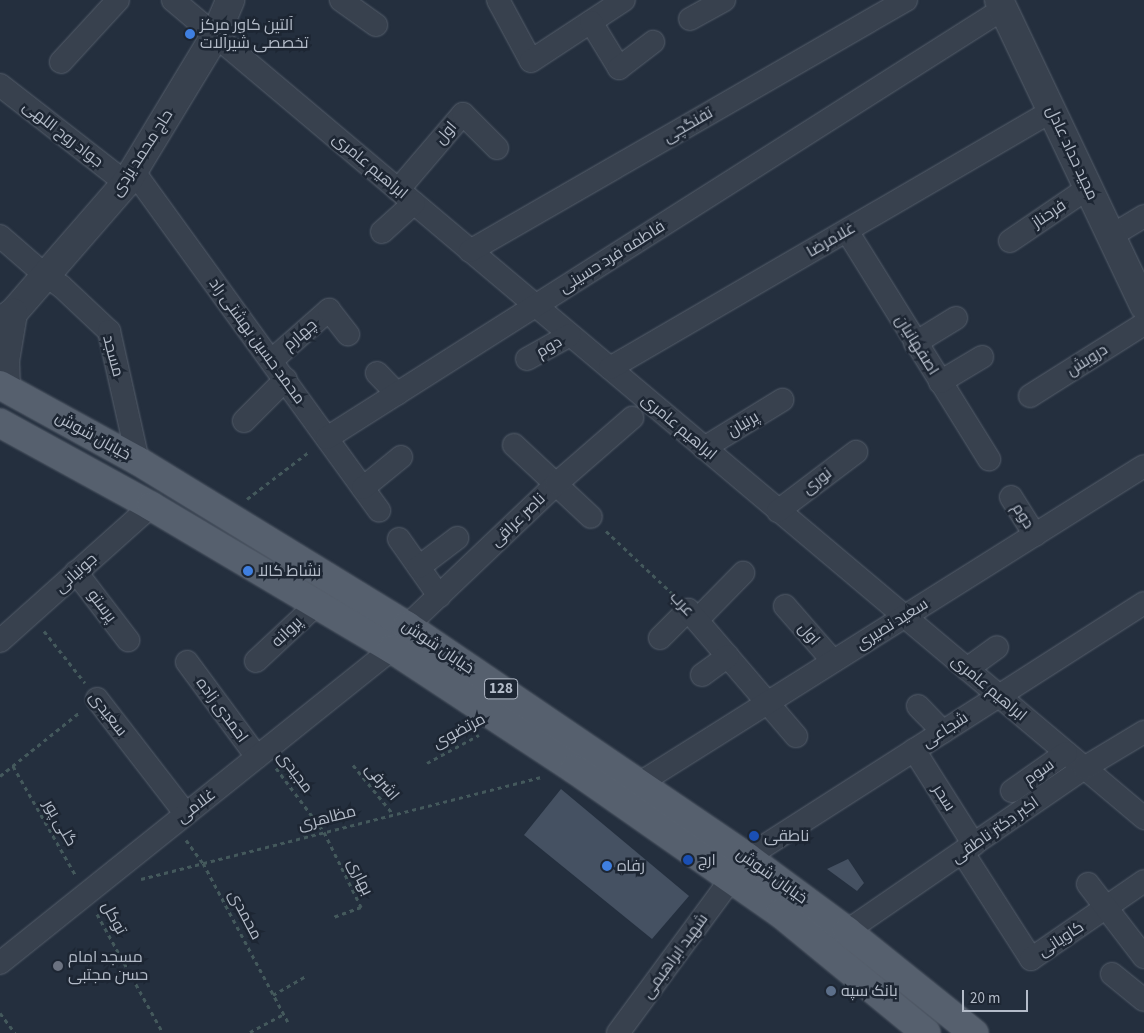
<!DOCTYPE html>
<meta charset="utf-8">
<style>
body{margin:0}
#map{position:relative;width:1144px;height:1033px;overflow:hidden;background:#242f3e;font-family:"Source Sans 3",Cairo,sans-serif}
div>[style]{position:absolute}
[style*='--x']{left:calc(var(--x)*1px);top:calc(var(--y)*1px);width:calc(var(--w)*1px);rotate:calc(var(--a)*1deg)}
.building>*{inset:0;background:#455162}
.path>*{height:3px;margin-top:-1.5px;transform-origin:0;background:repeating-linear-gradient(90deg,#44595c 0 4px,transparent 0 8px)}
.roads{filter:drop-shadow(0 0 1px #565f6c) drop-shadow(0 0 1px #565f6c)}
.minor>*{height:22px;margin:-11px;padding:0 11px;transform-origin:11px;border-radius:11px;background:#38414e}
.tertiary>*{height:28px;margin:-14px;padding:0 14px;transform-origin:14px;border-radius:14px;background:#38414e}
.primary>*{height:28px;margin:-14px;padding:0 14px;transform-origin:14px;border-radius:14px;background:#56606e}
.dots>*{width:14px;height:14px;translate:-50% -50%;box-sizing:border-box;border:2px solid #1d2633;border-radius:50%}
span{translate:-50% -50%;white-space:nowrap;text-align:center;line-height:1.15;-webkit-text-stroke:5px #1d2633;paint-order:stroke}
.shield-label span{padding:1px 4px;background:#1d2633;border:1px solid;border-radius:4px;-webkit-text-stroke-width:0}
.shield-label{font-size:15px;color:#b4bcc9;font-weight:700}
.poi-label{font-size:16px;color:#b4bcc9}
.left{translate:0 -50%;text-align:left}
.street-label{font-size:16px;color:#b4bcc9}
.scale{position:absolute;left:962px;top:990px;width:66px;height:22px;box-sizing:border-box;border:2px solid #b4bcc9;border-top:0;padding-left:6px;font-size:15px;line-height:18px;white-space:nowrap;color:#b4bcc9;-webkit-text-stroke:4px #1d2633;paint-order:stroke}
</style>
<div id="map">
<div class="building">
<i style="clip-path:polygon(561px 789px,689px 896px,652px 939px,524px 835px)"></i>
<i style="clip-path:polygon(848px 859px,864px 883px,857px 891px,827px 869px)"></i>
</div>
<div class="path">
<i style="--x:247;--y:499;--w:79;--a:-37.3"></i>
<i style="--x:606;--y:531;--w:93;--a:43.3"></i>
<i style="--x:44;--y:631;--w:66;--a:51.7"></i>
<i style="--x:427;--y:763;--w:59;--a:-28.3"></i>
<i style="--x:353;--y:765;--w:63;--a:50.8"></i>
<i style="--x:13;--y:766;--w:127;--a:60.2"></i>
<i style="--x:276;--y:768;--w:80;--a:53.1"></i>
<i style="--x:324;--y:832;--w:84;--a:63.7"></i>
<i style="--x:361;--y:907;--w:30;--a:160"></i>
<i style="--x:0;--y:776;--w:102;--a:-38.7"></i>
<i style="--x:186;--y:840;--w:29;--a:54"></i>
<i style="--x:203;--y:863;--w:180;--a:61.9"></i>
<i style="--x:141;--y:879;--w:414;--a:-14.3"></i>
<i style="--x:97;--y:914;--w:136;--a:61"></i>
<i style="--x:273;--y:995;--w:39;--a:-30"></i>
<i style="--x:0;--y:1013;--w:25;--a:53"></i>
<i style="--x:250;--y:1032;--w:38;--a:-28"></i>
</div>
<div class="roads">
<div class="minor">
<i style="--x:173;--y:0;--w:1270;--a:40.11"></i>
<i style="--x:341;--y:0;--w:43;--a:35.5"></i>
<i style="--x:498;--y:0;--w:69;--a:61.6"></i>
<i style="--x:531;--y:61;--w:111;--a:-33.3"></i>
<i style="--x:690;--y:19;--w:39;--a:-29"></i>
<i style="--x:591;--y:22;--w:54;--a:58.7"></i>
<i style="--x:619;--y:68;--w:43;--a:-37.4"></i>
<i style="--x:61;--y:62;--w:84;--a:-47.4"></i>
<i style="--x:0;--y:85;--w:160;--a:37.9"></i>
<i style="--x:134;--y:172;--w:418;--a:54.1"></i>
<i style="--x:398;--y:190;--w:100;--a:-49.5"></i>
<i style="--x:463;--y:114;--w:48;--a:45"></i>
<i style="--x:847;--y:231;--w:269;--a:58.1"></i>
<i style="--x:382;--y:232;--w:43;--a:-42.2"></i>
<i style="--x:0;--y:236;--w:61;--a:41"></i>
<i style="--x:46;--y:276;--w:18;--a:34"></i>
<i style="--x:61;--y:286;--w:66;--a:43.2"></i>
<i style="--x:109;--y:331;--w:133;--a:77.4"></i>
<i style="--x:1111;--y:236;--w:39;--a:-31"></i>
<i style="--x:1010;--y:241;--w:94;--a:-34.2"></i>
<i style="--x:470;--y:251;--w:503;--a:-29.93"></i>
<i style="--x:915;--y:343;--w:48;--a:-31.4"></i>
<i style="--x:527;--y:359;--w:49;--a:-29.2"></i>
<i style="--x:272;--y:360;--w:76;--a:-41.3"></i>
<i style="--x:329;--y:310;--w:31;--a:52"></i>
<i style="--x:610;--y:368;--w:511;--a:-30.18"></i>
<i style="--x:377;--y:373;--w:29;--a:46"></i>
<i style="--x:940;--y:382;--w:49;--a:-30.8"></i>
<i style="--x:1030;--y:396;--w:135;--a:-32.3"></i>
<i style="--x:244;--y:421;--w:59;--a:-45"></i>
<i style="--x:327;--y:438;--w:801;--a:-32.4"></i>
<i style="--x:514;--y:445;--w:105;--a:43.1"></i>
<i style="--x:704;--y:448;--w:92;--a:-31.6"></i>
<i style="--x:363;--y:488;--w:49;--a:-39.2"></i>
<i style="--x:1011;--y:497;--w:45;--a:57.7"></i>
<i style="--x:778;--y:511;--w:98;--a:-37.1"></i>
<i style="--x:399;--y:539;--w:70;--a:54.9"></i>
<i style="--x:419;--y:567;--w:48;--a:-37.3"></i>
<i style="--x:76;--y:572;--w:86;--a:52.6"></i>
<i style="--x:785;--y:606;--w:73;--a:48.9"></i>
<i style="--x:697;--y:620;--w:66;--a:-45.6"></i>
<i style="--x:407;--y:626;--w:206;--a:-43.6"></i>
<i style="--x:556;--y:484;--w:101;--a:-41"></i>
<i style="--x:660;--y:638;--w:40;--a:-45"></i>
<i style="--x:688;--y:610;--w:166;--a:49.4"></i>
<i style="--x:0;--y:641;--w:203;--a:-41.8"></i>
<i style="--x:256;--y:661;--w:85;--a:-43.1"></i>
<i style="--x:187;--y:662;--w:118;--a:53.6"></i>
<i style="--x:967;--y:669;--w:37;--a:-36"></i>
<i style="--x:702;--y:675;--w:32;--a:-36"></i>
<i style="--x:97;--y:699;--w:145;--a:52.3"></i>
<i style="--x:918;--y:706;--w:36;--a:46"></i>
<i style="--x:914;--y:750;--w:112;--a:57.7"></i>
<i style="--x:640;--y:783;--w:595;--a:-32.17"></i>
<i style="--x:1012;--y:791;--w:66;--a:-35.1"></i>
<i style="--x:963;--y:853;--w:126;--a:57.3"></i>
<i style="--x:1031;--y:959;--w:137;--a:-34.6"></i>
<i style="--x:747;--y:857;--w:471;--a:-32.6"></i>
<i style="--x:1088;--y:884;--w:92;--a:52.5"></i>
<i style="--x:847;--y:931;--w:288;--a:-34.5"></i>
<i style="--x:1084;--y:768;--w:70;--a:-31"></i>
<i style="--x:0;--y:963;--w:502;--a:-38.7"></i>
<i style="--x:1112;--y:974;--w:41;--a:39.1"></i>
<i style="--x:618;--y:1033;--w:191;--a:-53.7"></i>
</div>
<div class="tertiary">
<i style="--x:999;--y:0;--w:339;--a:64.6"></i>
<i style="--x:0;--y:321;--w:15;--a:-32"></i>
<i style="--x:13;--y:313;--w:172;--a:-49"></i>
<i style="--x:126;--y:183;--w:172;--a:-58.8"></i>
<i style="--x:215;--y:36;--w:39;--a:-67"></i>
<i style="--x:6;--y:388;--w:27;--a:-92"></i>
<i style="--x:5;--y:361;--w:49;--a:-80.5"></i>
</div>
<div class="primary">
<i style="--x:0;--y:385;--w:158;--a:28.8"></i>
<i style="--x:138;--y:461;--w:316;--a:31.5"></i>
<i style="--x:407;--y:626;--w:411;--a:34.2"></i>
<i style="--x:747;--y:857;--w:124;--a:36.5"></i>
<i style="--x:847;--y:931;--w:163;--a:38.8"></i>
<i style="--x:0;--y:423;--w:172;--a:28.8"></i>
<i style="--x:151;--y:506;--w:280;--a:30.7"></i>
<i style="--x:392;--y:649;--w:218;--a:33.4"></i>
<i style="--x:574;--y:769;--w:251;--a:35"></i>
<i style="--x:780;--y:913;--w:189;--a:39.4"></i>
</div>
</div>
<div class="dots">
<i style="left:190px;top:34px;background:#3f7fe0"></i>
<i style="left:248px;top:571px;background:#3f7fe0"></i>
<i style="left:754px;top:836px;background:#1a4fb4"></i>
<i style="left:688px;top:860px;background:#1a4fb4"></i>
<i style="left:607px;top:866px;background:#3f7fe0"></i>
<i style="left:58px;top:966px;background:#6b7280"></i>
<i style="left:831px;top:991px;background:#5c6f8a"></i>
</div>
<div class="shield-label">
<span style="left:501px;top:689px">128</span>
</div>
<div class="poi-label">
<span class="left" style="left:200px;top:34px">آلتین کاور مرکز<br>تخصصی شیرآلات</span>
<span class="left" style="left:258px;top:571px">نشاط کالا</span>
<span class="left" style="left:764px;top:836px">ناطقی</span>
<span class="left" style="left:698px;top:860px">ارج</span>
<span class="left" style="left:617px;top:866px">رفاه</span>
<span class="left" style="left:68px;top:966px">مسجد امام<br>حسن مجتبی</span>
<span class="left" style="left:841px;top:991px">بانک سپه</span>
</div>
<div class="street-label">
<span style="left:688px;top:125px;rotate:-30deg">تفنگچی</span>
<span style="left:446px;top:133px;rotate:-50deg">اول</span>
<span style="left:63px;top:134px;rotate:38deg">جواد روح اللهی</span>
<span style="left:142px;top:153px;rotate:-57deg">حاج محمد یزدی</span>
<span style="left:1072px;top:153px;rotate:65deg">مجید حداد عادل</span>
<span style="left:370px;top:166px;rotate:40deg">ابراهیم عامری</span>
<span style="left:1049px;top:214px;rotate:-34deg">فرحناز</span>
<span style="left:831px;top:240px;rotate:-30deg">غلامرضا</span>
<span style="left:612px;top:257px;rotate:-32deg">فاطمه فرد حسینی</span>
<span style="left:300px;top:335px;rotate:-41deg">چهارم</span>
<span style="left:257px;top:341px;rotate:54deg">محمد حسین بهشتی راد</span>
<span style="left:917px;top:345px;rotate:58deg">اصفهانیان</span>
<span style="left:549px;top:347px;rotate:-30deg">دوم</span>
<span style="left:113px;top:356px;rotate:75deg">مسجد</span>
<span style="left:1087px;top:360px;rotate:-32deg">درویش</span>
<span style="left:743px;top:424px;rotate:-31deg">پرنیان</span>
<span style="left:679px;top:427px;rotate:40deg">ابراهیم عامری</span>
<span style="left:93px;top:436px;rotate:29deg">خیابان شوش</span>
<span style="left:817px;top:481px;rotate:-37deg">نوری</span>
<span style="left:1023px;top:516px;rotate:58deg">دوم</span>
<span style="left:518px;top:520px;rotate:-44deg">ناصر عراقی</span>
<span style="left:76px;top:573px;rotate:-42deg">جونیانی</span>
<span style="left:682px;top:604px;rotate:47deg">عرب</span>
<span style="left:102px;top:606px;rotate:53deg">پرستو</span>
<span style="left:892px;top:624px;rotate:-32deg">سعید نصیری</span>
<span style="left:287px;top:632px;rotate:-44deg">پروانه</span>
<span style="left:809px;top:634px;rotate:49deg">اول</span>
<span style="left:438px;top:647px;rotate:34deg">خیابان شوش</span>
<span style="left:989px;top:688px;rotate:40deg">ابراهیم عامری</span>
<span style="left:222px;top:710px;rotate:54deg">احمدی زاده</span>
<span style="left:108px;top:714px;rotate:52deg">سعیدی</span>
<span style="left:945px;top:730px;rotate:-33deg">شجاعی</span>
<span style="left:459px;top:731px;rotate:-28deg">مرتضوی</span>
<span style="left:295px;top:772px;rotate:53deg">مجیدی</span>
<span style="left:1039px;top:772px;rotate:-35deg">سوم</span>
<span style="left:382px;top:782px;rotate:50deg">اشرفی</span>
<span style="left:944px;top:798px;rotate:58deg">سحر</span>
<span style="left:196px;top:806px;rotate:-38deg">غلامی</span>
<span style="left:327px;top:818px;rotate:-14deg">مظاهری</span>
<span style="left:60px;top:823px;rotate:60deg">گلی پور</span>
<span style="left:995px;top:830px;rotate:-35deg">اکبر دکتر ناطقی</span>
<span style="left:772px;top:876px;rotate:36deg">خیابان شوش</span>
<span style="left:360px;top:877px;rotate:64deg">بهاری</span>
<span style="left:245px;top:915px;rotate:62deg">محمدی</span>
<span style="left:114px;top:918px;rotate:62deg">توکل</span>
<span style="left:1061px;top:939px;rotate:-33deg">کاویانی</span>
<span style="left:675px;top:956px;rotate:-54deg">شهید ابراهیمی</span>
</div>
<div class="scale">20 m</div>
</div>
